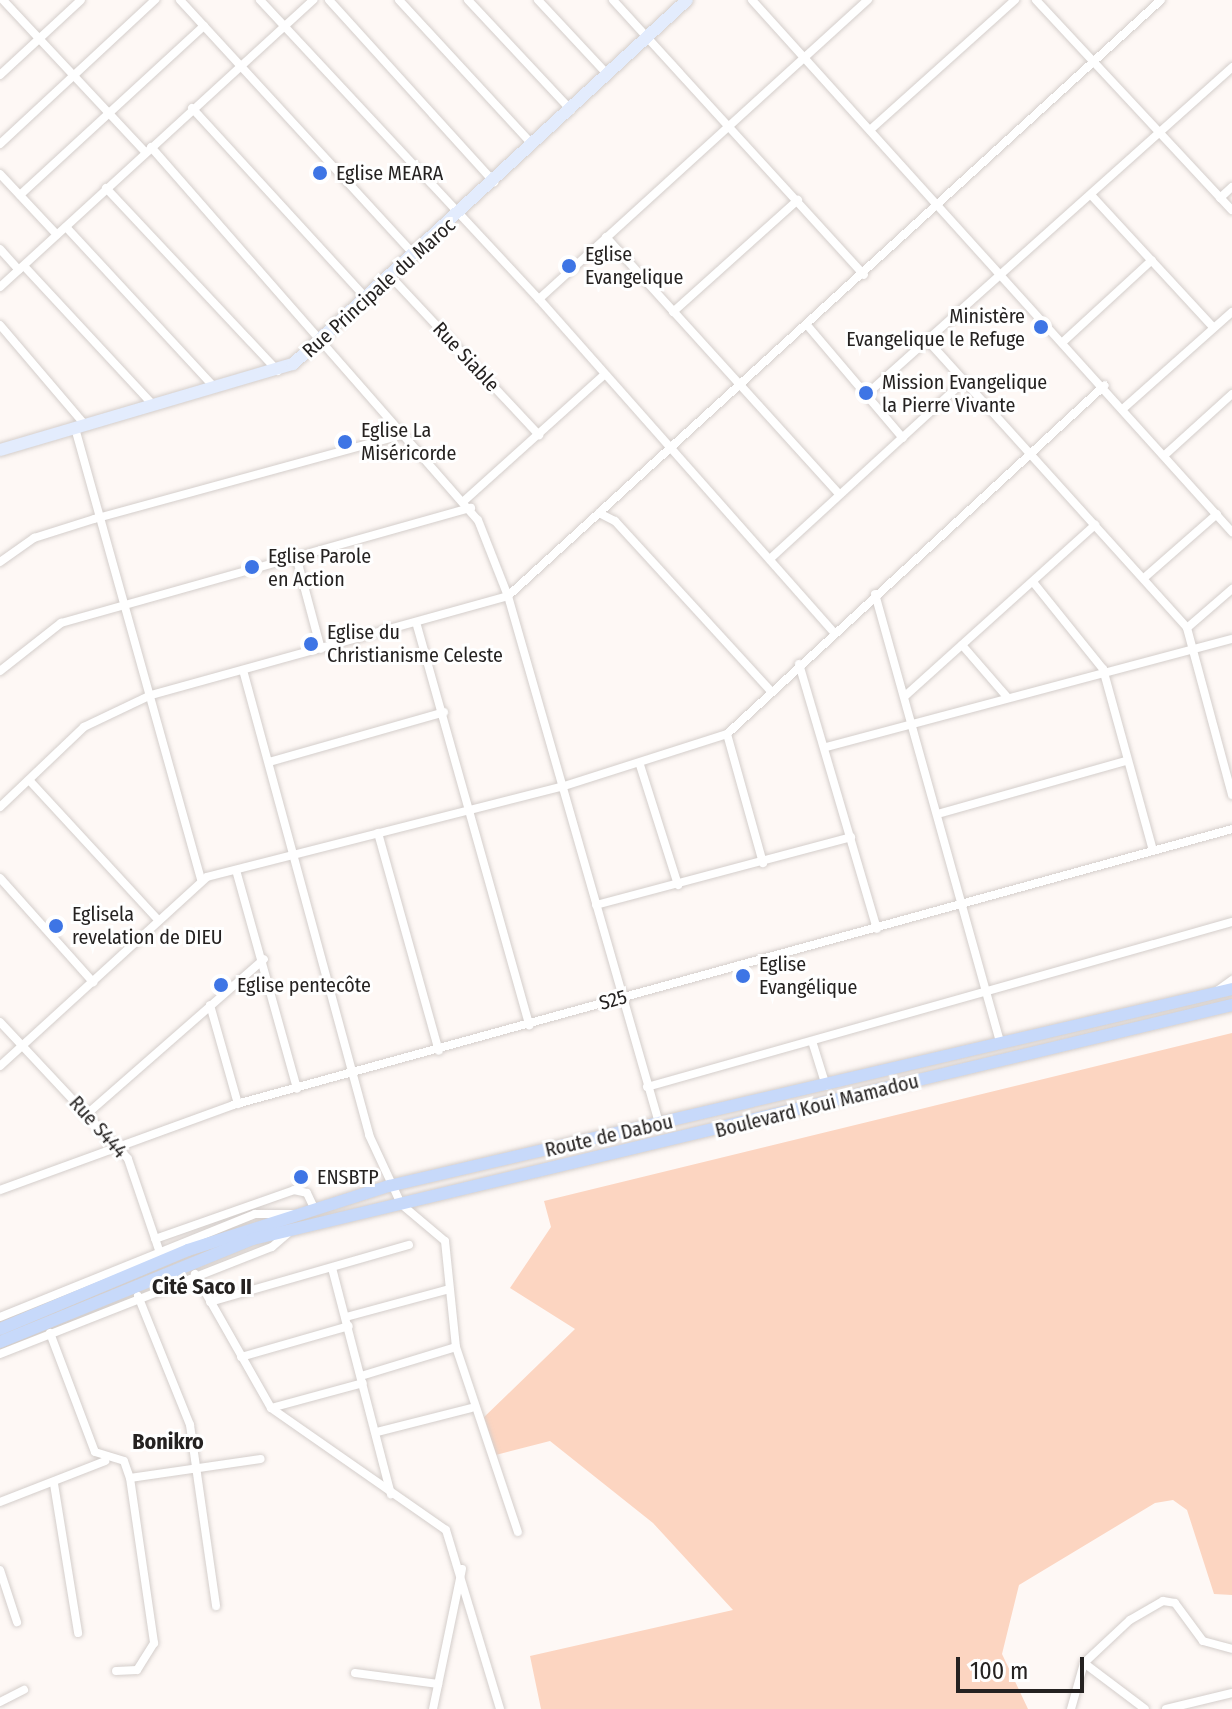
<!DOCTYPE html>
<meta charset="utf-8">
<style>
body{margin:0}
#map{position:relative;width:1232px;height:1709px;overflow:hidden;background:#fef8f5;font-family:"Fira Sans Condensed",sans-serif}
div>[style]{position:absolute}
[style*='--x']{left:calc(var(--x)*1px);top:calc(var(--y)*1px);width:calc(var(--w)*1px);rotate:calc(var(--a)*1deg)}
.green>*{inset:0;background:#fcd5c1}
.roads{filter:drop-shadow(0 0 2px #d4cecb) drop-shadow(0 0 2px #d4cecb)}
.street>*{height:8px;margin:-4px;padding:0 4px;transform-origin:4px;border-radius:4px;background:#fff}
.secondary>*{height:12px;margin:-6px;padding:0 6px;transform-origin:6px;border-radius:6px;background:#e3ecfd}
.primary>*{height:12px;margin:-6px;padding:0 6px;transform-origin:6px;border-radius:6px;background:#c7d9fa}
.dots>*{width:22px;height:22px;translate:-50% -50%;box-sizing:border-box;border:4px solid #fff;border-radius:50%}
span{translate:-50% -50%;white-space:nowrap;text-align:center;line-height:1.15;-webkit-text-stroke:6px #fff;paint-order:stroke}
.poi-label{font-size:20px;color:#252221}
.left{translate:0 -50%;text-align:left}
.right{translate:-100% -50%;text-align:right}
.street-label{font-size:20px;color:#252221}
.neighbourhood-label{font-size:22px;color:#252221;font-weight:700}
.scale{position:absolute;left:956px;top:1657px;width:128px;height:36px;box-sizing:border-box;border:4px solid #252221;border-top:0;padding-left:10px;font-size:24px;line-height:28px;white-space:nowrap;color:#252221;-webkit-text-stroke:6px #fff;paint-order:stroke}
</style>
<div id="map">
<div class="green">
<i style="clip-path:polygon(1232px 1033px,1232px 1595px,1214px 1594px,1187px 1510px,1173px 1500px,1155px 1503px,1019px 1585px,1002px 1654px,1028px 1709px,541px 1709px,530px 1656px,733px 1610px,653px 1523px,550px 1441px,492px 1456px,480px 1421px,575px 1329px,510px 1288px,551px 1227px,544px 1201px)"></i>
</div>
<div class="roads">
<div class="street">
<i style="--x:3;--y:0;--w:208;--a:46.9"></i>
<i style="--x:180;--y:0;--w:348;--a:47.4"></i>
<i style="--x:260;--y:0;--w:409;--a:47"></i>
<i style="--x:539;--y:299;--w:442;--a:48.5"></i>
<i style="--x:329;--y:0;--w:246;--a:47.8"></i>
<i style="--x:399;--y:0;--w:197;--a:47.3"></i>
<i style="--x:468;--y:0;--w:151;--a:46.9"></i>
<i style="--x:538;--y:0;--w:103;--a:47"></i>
<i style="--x:613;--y:0;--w:372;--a:47.6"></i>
<i style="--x:752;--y:0;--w:717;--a:47.94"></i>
<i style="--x:1036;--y:0;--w:287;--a:47"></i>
<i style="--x:0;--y:75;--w:110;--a:-42.8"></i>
<i style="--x:192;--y:108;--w:260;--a:47.5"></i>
<i style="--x:870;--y:130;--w:195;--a:-41.9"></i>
<i style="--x:0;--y:144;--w:212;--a:-42.9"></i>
<i style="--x:151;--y:147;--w:496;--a:48.8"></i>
<i style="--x:478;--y:520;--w:82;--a:68.5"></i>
<i style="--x:508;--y:596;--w:548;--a:74.01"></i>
<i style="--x:0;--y:174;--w:83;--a:46.9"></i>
<i style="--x:106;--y:188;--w:251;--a:46.8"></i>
<i style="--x:20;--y:195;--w:250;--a:-42.6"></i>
<i style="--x:1092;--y:196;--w:178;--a:47.3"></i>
<i style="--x:1220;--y:198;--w:16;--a:-43"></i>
<i style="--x:66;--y:227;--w:219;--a:47.2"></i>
<i style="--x:606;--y:237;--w:347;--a:47.8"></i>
<i style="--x:0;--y:249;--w:28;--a:48"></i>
<i style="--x:24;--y:266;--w:191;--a:47.1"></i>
<i style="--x:393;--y:279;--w:214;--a:46.9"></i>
<i style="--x:0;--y:287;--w:425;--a:-42.5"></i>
<i style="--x:539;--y:299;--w:445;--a:-42.3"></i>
<i style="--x:673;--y:312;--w:168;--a:-41.9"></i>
<i style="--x:0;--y:325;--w:131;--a:49.6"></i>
<i style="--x:807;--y:325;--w:148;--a:49.7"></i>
<i style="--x:1065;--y:340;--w:118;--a:-42.6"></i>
<i style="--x:929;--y:342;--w:385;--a:47.9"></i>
<i style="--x:1187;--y:628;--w:173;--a:74.9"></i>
<i style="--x:868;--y:393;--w:489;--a:-41.8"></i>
<i style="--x:1125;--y:407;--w:143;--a:-41.6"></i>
<i style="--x:75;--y:428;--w:469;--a:74.4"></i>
<i style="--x:1167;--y:453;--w:88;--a:-42.2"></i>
<i style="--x:465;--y:500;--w:188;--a:-42"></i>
<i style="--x:599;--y:513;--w:18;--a:27"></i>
<i style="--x:615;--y:521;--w:229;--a:47.5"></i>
<i style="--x:296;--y:556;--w:96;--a:75"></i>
<i style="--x:772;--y:557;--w:260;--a:-42.5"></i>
<i style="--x:0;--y:562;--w:42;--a:-35.2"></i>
<i style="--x:34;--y:538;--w:63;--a:-17.6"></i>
<i style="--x:94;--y:519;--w:318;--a:-15.3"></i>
<i style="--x:1144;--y:578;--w:97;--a:-41.2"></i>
<i style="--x:1033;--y:582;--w:112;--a:51.2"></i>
<i style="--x:1103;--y:669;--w:188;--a:74.6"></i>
<i style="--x:875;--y:594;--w:466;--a:74.4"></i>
<i style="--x:416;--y:622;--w:419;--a:74.3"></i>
<i style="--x:1187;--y:628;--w:60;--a:-40.9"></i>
<i style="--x:962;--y:645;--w:69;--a:49.1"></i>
<i style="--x:799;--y:664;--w:276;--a:73.6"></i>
<i style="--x:243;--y:670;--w:482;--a:74.8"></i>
<i style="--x:369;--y:1135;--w:76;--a:65.1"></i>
<i style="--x:401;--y:1204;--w:57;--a:40.1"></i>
<i style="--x:445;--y:1241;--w:107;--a:84.1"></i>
<i style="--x:456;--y:1347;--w:195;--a:71.5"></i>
<i style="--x:0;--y:671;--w:78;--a:-38.2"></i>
<i style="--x:61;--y:623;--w:426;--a:-15.7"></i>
<i style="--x:905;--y:696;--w:256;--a:-42"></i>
<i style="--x:727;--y:734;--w:134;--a:74.4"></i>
<i style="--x:826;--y:747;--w:420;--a:-14.9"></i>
<i style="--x:269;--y:762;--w:182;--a:-15.9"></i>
<i style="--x:640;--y:765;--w:126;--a:72.4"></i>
<i style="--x:29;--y:780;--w:190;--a:47.3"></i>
<i style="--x:0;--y:807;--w:116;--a:-43.6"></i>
<i style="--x:84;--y:727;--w:74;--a:-25.5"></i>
<i style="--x:151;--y:695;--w:370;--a:-15.5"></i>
<i style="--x:508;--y:596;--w:884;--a:-42.39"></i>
<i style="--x:941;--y:813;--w:192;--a:-15.7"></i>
<i style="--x:378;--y:833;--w:226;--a:74.4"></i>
<i style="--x:236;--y:870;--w:227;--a:74.4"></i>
<i style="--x:0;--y:878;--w:140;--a:48.2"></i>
<i style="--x:596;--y:905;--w:264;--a:-14.9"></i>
<i style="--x:1217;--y:991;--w:19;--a:-36"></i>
<i style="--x:210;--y:1005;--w:103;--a:74.2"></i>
<i style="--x:0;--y:1022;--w:187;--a:46.9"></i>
<i style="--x:128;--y:1159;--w:99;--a:71.2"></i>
<i style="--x:812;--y:1041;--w:47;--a:72.7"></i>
<i style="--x:0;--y:1066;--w:280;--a:-42.4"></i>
<i style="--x:207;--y:877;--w:365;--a:-14.3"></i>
<i style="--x:561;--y:787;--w:174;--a:-17.7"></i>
<i style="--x:727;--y:734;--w:514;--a:-42.72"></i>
<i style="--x:647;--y:1087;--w:608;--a:-15.75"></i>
<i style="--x:87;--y:1114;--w:235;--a:-41.2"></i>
<i style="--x:0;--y:1190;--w:248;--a:-20"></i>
<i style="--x:233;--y:1105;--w:1036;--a:-15.44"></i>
<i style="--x:155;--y:1239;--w:147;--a:-19.4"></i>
<i style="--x:294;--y:1190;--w:13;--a:13"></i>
<i style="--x:307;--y:1193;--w:17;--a:65"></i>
<i style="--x:332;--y:1268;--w:234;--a:75.4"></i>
<i style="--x:195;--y:1274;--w:154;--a:60.4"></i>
<i style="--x:271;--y:1408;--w:213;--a:34.9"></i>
<i style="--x:446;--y:1530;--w:187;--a:73.2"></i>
<i style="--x:138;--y:1296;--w:139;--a:68"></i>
<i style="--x:190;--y:1425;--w:183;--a:81.8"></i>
<i style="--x:210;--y:1302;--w:207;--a:-16"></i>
<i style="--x:0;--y:1317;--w:275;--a:-22"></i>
<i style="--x:255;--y:1214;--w:37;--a:0"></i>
<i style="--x:346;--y:1317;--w:104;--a:-15.1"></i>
<i style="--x:50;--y:1333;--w:127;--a:69.3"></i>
<i style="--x:95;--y:1452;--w:30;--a:17"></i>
<i style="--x:124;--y:1461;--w:18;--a:71"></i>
<i style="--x:130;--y:1478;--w:167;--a:81.7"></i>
<i style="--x:154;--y:1643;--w:32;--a:122"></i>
<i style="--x:137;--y:1670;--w:21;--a:177"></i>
<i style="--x:0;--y:1354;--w:292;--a:-21.5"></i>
<i style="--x:272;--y:1247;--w:23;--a:-41"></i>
<i style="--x:241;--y:1357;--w:112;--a:-16"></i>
<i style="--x:361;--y:1376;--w:99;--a:-17"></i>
<i style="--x:271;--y:1408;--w:95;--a:-15.2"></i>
<i style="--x:377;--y:1432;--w:97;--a:-14.3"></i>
<i style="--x:130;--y:1478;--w:132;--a:-8.3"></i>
<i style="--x:54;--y:1484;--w:151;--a:80.8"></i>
<i style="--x:0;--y:1502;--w:113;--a:-21.3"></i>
<i style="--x:0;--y:1570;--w:55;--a:71.9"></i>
<i style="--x:1084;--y:1663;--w:76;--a:37"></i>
<i style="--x:355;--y:1673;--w:84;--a:7.5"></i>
<i style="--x:0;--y:1702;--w:27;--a:-27"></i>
<i style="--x:433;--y:1709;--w:143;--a:-78.3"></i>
<i style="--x:1071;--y:1709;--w:48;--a:-74.2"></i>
<i style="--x:1084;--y:1663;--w:63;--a:-43.1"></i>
<i style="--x:1130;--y:1620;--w:38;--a:-30"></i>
<i style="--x:1163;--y:1601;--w:12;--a:9"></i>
<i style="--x:1175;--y:1603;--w:47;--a:53.6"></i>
<i style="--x:1203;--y:1641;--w:30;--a:15"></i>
<i style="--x:1166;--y:1709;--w:68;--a:-13.6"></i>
</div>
<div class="secondary">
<i style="--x:0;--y:450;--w:305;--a:-16.4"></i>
<i style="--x:293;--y:364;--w:536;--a:-42.73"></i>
</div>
<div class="primary">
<i style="--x:0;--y:1329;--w:204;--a:-22.8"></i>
<i style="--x:188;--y:1250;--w:211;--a:-17.7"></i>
<i style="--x:389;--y:1186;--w:866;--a:-13.15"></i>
<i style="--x:0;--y:1342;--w:273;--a:-22.2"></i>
<i style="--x:253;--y:1239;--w:1007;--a:-13.44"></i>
</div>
</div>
<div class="dots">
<i style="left:320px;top:173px;background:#3e75e5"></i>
<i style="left:569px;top:266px;background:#3e75e5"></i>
<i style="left:1041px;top:327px;background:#3e75e5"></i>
<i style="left:866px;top:393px;background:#3e75e5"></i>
<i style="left:345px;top:442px;background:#3e75e5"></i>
<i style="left:252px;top:567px;background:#3e75e5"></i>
<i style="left:311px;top:644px;background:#3e75e5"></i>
<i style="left:56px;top:926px;background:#3e75e5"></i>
<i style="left:743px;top:976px;background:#3e75e5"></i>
<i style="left:221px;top:985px;background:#3e75e5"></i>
<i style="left:301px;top:1177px;background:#3e75e5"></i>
</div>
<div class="poi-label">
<span class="left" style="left:336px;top:173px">Eglise MEARA</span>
<span class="left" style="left:585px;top:266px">Eglise<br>Evangelique</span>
<span class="right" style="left:1025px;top:328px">Ministère<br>Evangelique le Refuge</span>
<span class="left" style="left:882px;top:394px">Mission Evangelique<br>la Pierre Vivante</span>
<span class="left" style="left:361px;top:442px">Eglise La<br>Miséricorde</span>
<span class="left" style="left:268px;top:568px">Eglise Parole<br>en Action</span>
<span class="left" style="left:327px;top:644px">Eglise du<br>Christianisme Celeste</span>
<span class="left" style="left:72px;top:926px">Eglisela<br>revelation de DIEU</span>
<span class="left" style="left:759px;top:976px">Eglise<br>Evangélique</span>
<span class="left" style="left:237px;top:985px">Eglise pentecôte</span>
<span class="left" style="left:317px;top:1177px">ENSBTP</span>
</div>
<div class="street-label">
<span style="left:379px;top:288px;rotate:-42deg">Rue Principale du Maroc</span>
<span style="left:466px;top:357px;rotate:47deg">Rue Siable</span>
<span style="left:613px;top:1000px;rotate:-16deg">S25</span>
<span style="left:817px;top:1106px;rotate:-14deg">Boulevard Koui Mamadou</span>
<span style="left:98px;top:1127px;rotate:48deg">Rue S444</span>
<span style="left:609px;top:1136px;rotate:-13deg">Route de Dabou</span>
</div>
<div class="neighbourhood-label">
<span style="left:202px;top:1287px">Cité Saco II</span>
<span style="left:168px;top:1442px">Bonikro</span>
</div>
<div class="scale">100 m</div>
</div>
